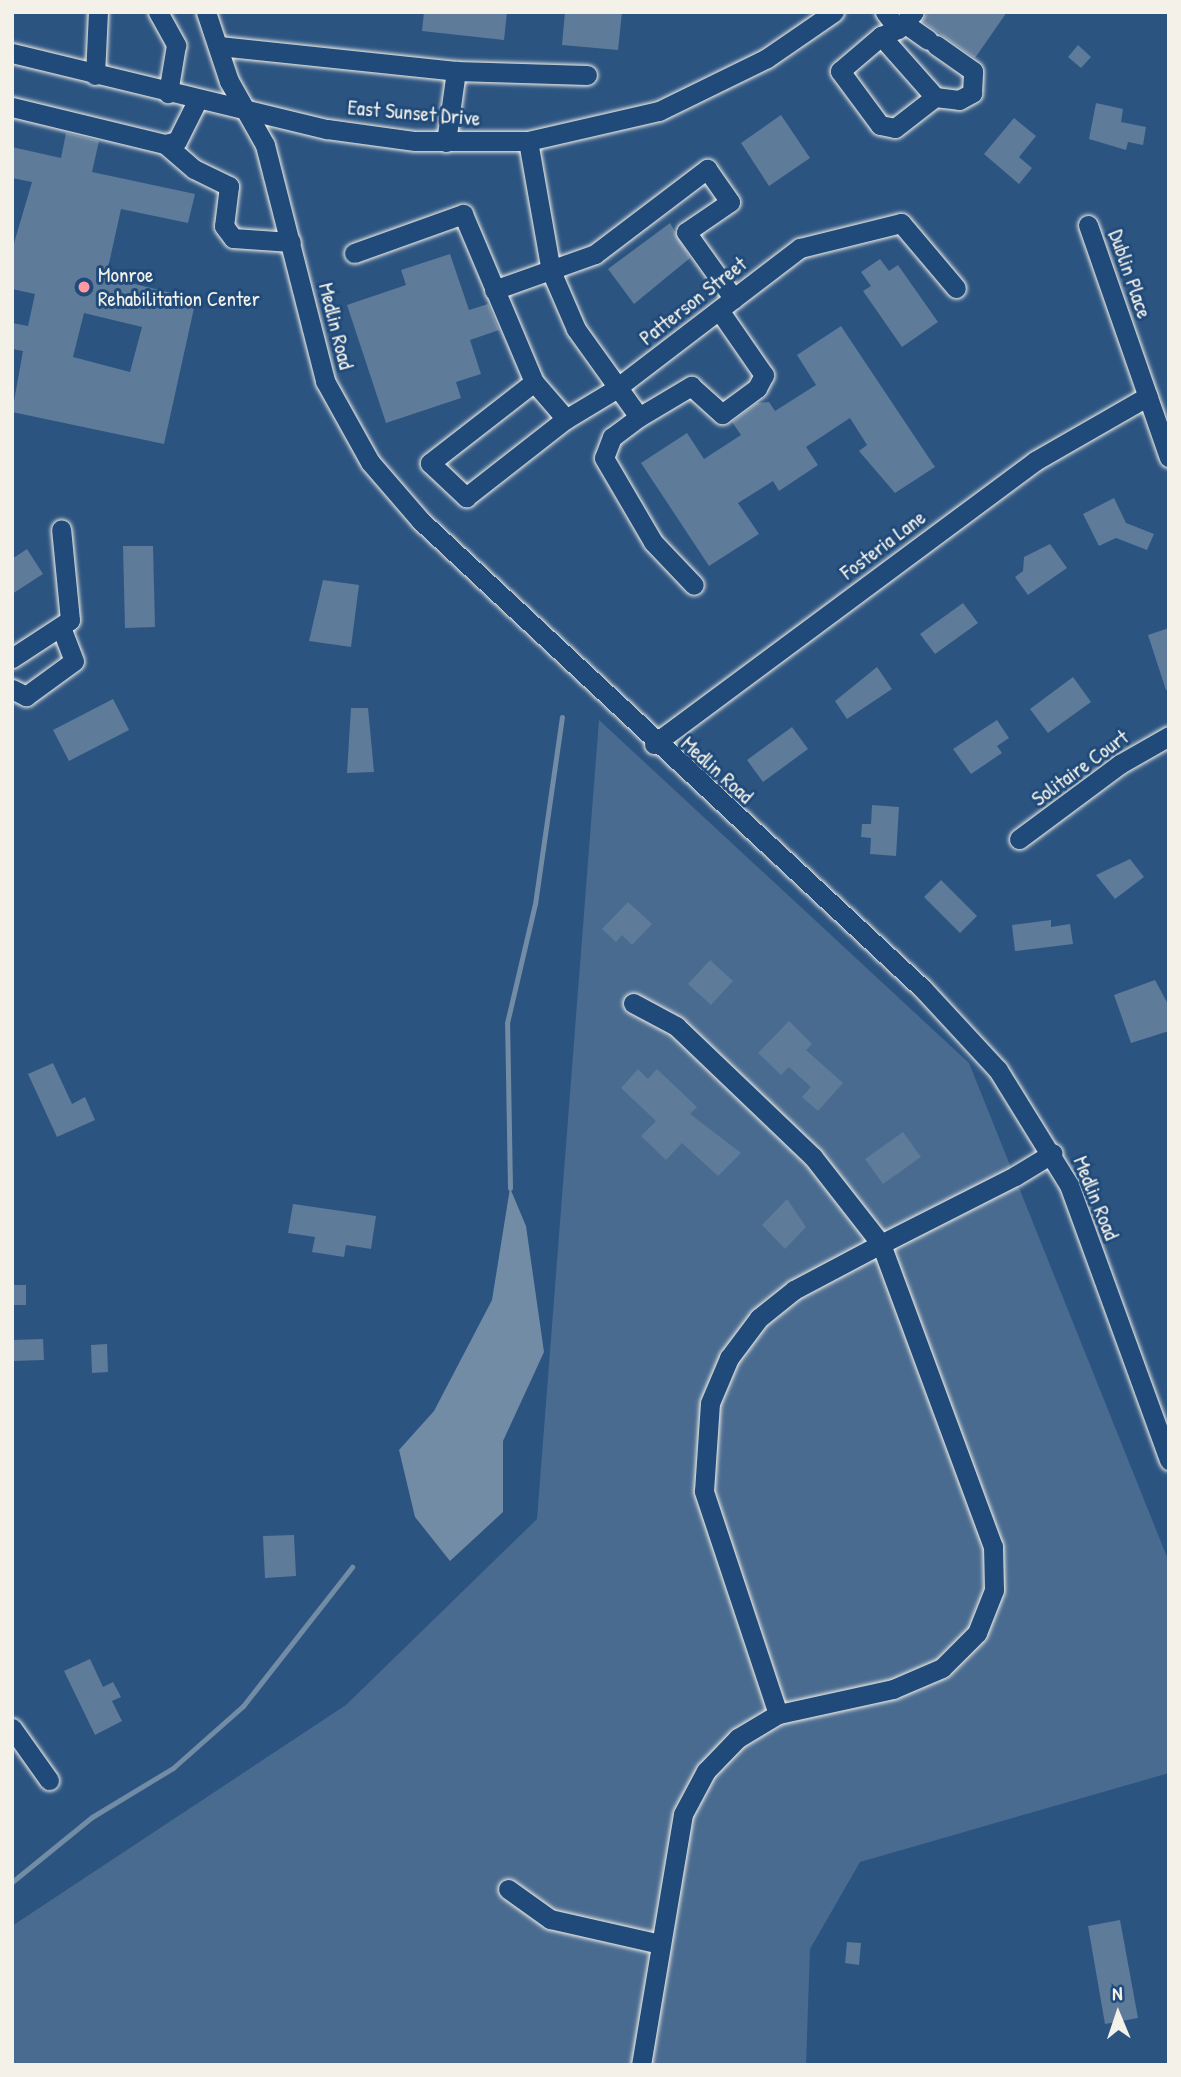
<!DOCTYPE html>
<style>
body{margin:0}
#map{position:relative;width:1181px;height:2077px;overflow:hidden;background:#2c5481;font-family:"Patrick Hand",sans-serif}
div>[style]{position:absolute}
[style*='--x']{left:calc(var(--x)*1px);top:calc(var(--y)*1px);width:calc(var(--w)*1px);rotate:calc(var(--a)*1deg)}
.green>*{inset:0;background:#496b90}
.water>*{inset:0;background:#738ca6}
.stream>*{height:5px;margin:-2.5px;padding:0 2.5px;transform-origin:2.5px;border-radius:2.5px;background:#738ca6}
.building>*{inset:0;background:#5e7b9a}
.roads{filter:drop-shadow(0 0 2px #f4f1e8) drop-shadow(0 0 2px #f4f1e8)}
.minor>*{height:19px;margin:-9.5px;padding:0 9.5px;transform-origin:9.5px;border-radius:9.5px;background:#1f4a7a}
.dots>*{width:19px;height:19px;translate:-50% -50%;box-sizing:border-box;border:4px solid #1f4a7a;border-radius:50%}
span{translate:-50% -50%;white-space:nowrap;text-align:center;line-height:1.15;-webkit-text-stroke:6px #1f4a7a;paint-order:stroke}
.street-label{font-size:21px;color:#f4f1e8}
.poi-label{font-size:21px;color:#f4f1e8}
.left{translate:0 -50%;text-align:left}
.frame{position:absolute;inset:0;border:14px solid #f4f1e8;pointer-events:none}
.north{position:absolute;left:1083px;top:1979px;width:70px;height:70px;-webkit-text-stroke:5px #1f4a7a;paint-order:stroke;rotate:358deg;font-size:19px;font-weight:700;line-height:28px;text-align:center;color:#f4f1e8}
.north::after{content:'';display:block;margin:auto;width:24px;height:32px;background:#f4f1e8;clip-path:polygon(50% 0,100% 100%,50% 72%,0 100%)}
</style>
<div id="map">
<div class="green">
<i style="clip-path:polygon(599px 720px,969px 1063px,1169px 1562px,1169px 1773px,860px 1862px,810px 1949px,806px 2065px,12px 2065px,12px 1926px,346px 1705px,537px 1519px)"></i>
</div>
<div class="water">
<i style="clip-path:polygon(510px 1188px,526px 1226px,544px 1352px,503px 1441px,503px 1512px,450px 1561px,415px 1517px,399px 1450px,434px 1411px,492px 1300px)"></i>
</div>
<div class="stream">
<i style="--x:510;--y:1188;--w:165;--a:-91"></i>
<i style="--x:507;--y:1023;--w:122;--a:-76.8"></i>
<i style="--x:535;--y:904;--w:189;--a:-81.8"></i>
<i style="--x:12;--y:1882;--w:103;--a:-39.1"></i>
<i style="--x:92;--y:1817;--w:95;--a:-31.2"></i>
<i style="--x:173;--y:1768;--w:94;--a:-41.5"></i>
<i style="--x:243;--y:1706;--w:177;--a:-51.9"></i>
</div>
<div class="building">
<i style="clip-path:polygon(424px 12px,507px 12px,504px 40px,422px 31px)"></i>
<i style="clip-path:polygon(565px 12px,622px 12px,618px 50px,562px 45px)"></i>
<i style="clip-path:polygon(928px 12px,1007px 12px,975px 58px,922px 21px)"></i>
<i style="clip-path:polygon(1078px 45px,1091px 57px,1081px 68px,1068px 57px)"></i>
<i style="clip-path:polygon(1096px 103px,1123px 109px,1121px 122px,1146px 127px,1143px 145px,1128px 142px,1126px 150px,1089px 139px)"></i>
<i style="clip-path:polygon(781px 115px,810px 158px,769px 186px,741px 143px)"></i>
<i style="clip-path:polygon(1014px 118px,1036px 136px,1019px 157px,1032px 168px,1019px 184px,984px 154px)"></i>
<i style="clip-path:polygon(evenodd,66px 133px,99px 141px,92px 172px,195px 194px,188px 223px,121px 209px,106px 277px,196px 299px,164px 444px,12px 412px,23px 351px,12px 349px,12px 323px,28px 326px,35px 294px,12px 289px,12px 250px,32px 182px,12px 178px,12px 147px,61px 158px,66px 133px,84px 313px,142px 327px,130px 372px,73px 357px,84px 313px)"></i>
<i style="clip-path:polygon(670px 223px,690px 258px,634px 304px,608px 269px)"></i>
<i style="clip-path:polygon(450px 254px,469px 310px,488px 304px,499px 330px,470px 340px,481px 374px,456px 382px,461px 398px,386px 423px,347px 305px,406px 285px,401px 270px)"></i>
<i style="clip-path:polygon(880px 259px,889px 271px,898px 265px,938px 322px,902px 347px,863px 291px,871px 286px,861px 272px)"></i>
<i style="clip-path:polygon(841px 326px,935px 467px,895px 493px,859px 451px,867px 445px,850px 418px,806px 447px,818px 465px,779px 491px,773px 481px,738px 503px,759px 534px,709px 566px,641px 463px,687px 433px,704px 459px,741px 435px,732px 422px,757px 403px,769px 402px,775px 411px,816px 385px,797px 355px)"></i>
<i style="clip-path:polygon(1114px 498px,1126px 523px,1154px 534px,1147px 550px,1116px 538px,1099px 546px,1083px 514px)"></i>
<i style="clip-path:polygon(1050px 544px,1067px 568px,1028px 595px,1015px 577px,1023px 571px,1024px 557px)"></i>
<i style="clip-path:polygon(123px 546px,153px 546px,155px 627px,125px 628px)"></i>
<i style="clip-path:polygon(27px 549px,43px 574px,12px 594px,12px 559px)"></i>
<i style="clip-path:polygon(323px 580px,359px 585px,351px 647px,309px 641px)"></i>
<i style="clip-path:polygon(963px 603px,978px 623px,935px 654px,920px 634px)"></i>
<i style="clip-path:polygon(1169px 628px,1169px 690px,1166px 690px,1148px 635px)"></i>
<i style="clip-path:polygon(877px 667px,892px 689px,847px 719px,835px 701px)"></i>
<i style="clip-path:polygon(1073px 677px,1091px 702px,1048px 733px,1030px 709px)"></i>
<i style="clip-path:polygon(113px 699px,129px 730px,69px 761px,53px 730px)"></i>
<i style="clip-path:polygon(351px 708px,368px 708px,374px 772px,347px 773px)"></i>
<i style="clip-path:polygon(997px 720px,1009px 738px,997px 746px,1002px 753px,971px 774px,953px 749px)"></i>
<i style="clip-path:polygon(792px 727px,808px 749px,763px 782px,747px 760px)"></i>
<i style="clip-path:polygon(872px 805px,899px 807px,896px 856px,870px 854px,871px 838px,861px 837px,862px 824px,871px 824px)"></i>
<i style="clip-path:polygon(1130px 859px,1144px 877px,1115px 899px,1096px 875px)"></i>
<i style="clip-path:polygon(941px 880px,977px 916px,960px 933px,924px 897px)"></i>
<i style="clip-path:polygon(628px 902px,652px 924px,632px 945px,622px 935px,616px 942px,602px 929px)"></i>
<i style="clip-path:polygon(1051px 920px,1051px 927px,1070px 924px,1073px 944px,1015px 951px,1012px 925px)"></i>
<i style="clip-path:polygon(710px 960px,733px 981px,711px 1005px,688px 984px)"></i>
<i style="clip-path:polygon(1155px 980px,1169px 1006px,1169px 1031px,1131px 1043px,1114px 995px)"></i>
<i style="clip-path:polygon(789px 1021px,812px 1044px,806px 1050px,843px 1083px,818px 1111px,802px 1097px,811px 1087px,789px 1067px,781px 1075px,758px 1053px)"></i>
<i style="clip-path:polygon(53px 1063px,72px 1104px,85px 1097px,95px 1120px,57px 1137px,28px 1074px)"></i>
<i style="clip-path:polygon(638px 1069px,648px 1079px,657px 1069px,697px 1107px,690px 1114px,741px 1153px,718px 1176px,682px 1143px,666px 1160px,641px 1136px,656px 1121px,621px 1088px)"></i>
<i style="clip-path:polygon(903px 1132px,921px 1157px,883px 1184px,865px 1159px)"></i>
<i style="clip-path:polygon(787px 1199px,806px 1227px,785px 1249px,762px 1225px)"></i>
<i style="clip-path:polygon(293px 1204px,376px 1216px,371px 1249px,346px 1245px,344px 1257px,312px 1252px,315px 1237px,288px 1233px)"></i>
<i style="clip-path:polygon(12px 1285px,26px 1285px,26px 1305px,12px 1305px)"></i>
<i style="clip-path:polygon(43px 1339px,44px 1360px,12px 1361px,12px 1340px)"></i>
<i style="clip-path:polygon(107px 1344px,108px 1372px,92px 1373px,91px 1345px)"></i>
<i style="clip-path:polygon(294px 1535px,296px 1576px,265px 1578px,263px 1536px)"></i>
<i style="clip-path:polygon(90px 1659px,103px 1687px,113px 1682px,121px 1697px,112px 1701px,122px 1721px,95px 1735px,64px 1671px)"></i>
<i style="clip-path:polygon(1120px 1920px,1138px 2018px,1105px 2024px,1088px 1926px)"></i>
<i style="clip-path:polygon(847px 1942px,861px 1943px,859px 1965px,845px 1963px)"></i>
</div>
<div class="roads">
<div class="minor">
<i style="--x:158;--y:12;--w:38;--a:61"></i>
<i style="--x:176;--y:45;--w:49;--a:99.5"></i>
<i style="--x:206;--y:12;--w:73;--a:71.6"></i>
<i style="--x:229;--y:81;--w:73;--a:60.6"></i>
<i style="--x:265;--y:145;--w:244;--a:75.7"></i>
<i style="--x:325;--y:381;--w:93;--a:60.9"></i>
<i style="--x:370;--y:462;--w:77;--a:49.2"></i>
<i style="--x:420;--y:520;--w:688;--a:43"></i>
<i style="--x:923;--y:989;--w:110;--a:47.2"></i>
<i style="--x:998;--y:1070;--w:135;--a:58.3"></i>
<i style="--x:1069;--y:1185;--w:293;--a:70"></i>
<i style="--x:885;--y:12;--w:21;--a:53"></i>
<i style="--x:898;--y:29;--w:23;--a:-47"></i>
<i style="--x:904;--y:23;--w:29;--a:35"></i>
<i style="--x:898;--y:29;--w:18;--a:158"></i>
<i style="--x:881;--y:36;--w:54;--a:139.5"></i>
<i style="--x:840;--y:71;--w:67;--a:53.5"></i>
<i style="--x:880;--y:125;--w:15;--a:11"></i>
<i style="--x:895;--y:128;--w:51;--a:-37.8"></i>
<i style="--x:881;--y:36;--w:81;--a:48.5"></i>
<i style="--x:935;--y:97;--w:24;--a:7"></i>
<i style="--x:959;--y:100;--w:15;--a:-28"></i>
<i style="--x:972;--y:93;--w:22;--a:-87"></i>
<i style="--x:973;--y:71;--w:45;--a:-144.9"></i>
<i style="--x:219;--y:46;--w:238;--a:6"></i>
<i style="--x:456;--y:71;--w:131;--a:1.7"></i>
<i style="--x:12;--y:53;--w:324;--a:13.6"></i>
<i style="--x:327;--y:129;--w:89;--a:7.8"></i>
<i style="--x:415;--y:141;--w:113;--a:0"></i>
<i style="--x:528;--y:141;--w:134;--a:-12.9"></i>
<i style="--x:659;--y:111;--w:120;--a:-26.1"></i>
<i style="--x:767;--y:58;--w:81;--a:-34.5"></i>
<i style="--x:95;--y:75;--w:63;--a:-87.3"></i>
<i style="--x:12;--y:107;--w:157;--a:13.6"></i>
<i style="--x:165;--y:144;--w:12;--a:-14"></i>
<i style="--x:177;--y:141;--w:45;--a:-63.4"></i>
<i style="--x:528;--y:141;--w:132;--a:80"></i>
<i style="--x:551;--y:271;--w:63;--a:66.7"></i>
<i style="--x:576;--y:329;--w:108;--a:54.4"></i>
<i style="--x:639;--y:417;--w:34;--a:143"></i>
<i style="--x:612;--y:437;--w:22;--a:111"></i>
<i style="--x:604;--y:458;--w:97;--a:59.7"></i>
<i style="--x:653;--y:542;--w:59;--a:46.4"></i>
<i style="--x:446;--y:142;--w:72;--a:-82"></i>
<i style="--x:165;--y:144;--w:38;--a:41"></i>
<i style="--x:194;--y:169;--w:39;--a:26"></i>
<i style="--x:229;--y:186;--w:40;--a:97.1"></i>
<i style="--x:224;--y:226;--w:15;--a:53"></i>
<i style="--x:233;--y:238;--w:58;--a:3.9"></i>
<i style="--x:1088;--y:225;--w:246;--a:70.8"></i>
<i style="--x:354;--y:253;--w:116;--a:-19.7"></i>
<i style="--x:463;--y:214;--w:182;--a:67.1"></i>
<i style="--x:534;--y:382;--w:49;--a:49.1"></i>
<i style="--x:566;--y:419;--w:56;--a:-31.1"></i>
<i style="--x:614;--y:390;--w:234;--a:-37.4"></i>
<i style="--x:800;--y:248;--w:104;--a:-13.9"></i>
<i style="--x:901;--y:223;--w:85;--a:49.8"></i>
<i style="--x:494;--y:290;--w:107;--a:-19.6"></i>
<i style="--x:595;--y:254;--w:141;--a:-37.2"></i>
<i style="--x:707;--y:169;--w:40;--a:55.1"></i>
<i style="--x:730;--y:202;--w:53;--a:145.7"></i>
<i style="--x:686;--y:232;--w:82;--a:54.4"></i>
<i style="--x:534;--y:382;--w:132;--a:142.1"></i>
<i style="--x:430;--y:463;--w:50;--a:43.4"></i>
<i style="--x:466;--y:497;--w:127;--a:-38"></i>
<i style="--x:639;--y:417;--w:61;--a:-30.8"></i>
<i style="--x:691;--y:386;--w:42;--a:42.1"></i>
<i style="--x:722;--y:414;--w:44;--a:-36.6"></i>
<i style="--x:757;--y:388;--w:15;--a:-62"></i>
<i style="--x:764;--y:375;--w:79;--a:-124.7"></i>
<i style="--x:12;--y:658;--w:69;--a:-33.2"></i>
<i style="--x:70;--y:620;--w:91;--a:-95.6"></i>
<i style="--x:12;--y:689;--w:16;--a:27"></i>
<i style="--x:26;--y:696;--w:59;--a:-36.1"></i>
<i style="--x:74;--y:661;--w:36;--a:-111"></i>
<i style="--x:654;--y:744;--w:475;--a:-36.6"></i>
<i style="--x:1035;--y:461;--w:130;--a:-29.9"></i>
<i style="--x:1019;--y:839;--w:126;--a:-36.6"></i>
<i style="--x:1120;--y:764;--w:56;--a:-29.7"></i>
<i style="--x:633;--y:1003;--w:49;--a:28.1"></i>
<i style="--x:676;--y:1026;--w:190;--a:43.7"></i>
<i style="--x:813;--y:1157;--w:110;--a:52"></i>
<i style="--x:881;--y:1244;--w:322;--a:69.7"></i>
<i style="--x:993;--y:1546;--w:44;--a:88.7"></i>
<i style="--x:994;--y:1590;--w:46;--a:111.6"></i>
<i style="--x:977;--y:1633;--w:49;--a:135"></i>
<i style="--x:942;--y:1668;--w:53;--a:156.8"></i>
<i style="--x:893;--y:1689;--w:118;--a:167.7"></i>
<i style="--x:778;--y:1714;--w:235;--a:-108.4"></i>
<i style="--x:704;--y:1491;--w:88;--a:-86.1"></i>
<i style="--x:710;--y:1403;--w:49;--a:-67.1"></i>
<i style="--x:729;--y:1358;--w:50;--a:-53.1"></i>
<i style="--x:759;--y:1318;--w:45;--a:-38.7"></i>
<i style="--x:794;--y:1290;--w:98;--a:-27.9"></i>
<i style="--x:881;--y:1244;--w:150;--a:-26.9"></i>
<i style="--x:1015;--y:1176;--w:44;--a:-31.2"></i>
<i style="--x:12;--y:1728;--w:64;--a:54.6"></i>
<i style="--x:508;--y:1889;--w:52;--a:35.5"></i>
<i style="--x:550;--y:1919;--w:113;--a:12.8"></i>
<i style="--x:641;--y:2065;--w:254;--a:-80.5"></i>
<i style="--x:683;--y:1814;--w:49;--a:-61.9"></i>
<i style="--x:706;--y:1771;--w:46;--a:-45.9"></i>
<i style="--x:738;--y:1738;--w:47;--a:-31"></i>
</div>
</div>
<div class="dots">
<i style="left:84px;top:287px;background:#ff9aa2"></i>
</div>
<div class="street-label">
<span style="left:414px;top:113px;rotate:5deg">East Sunset Drive</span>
<span style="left:1130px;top:274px;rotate:71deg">Dublin Place</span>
<span style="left:693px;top:301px;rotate:-38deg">Patterson Street</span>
<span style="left:336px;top:326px;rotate:76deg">Medlin Road</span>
<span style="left:883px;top:545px;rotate:-37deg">Fosteria Lane</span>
<span style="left:1080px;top:768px;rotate:-36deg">Solitaire Court</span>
<span style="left:717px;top:770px;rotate:42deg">Medlin Road</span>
<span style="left:1096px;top:1198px;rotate:68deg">Medlin Road</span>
</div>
<div class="poi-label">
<span class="left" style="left:98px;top:287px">Monroe<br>Rehabilitation Center</span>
</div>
<div class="frame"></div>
<div class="north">N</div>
</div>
